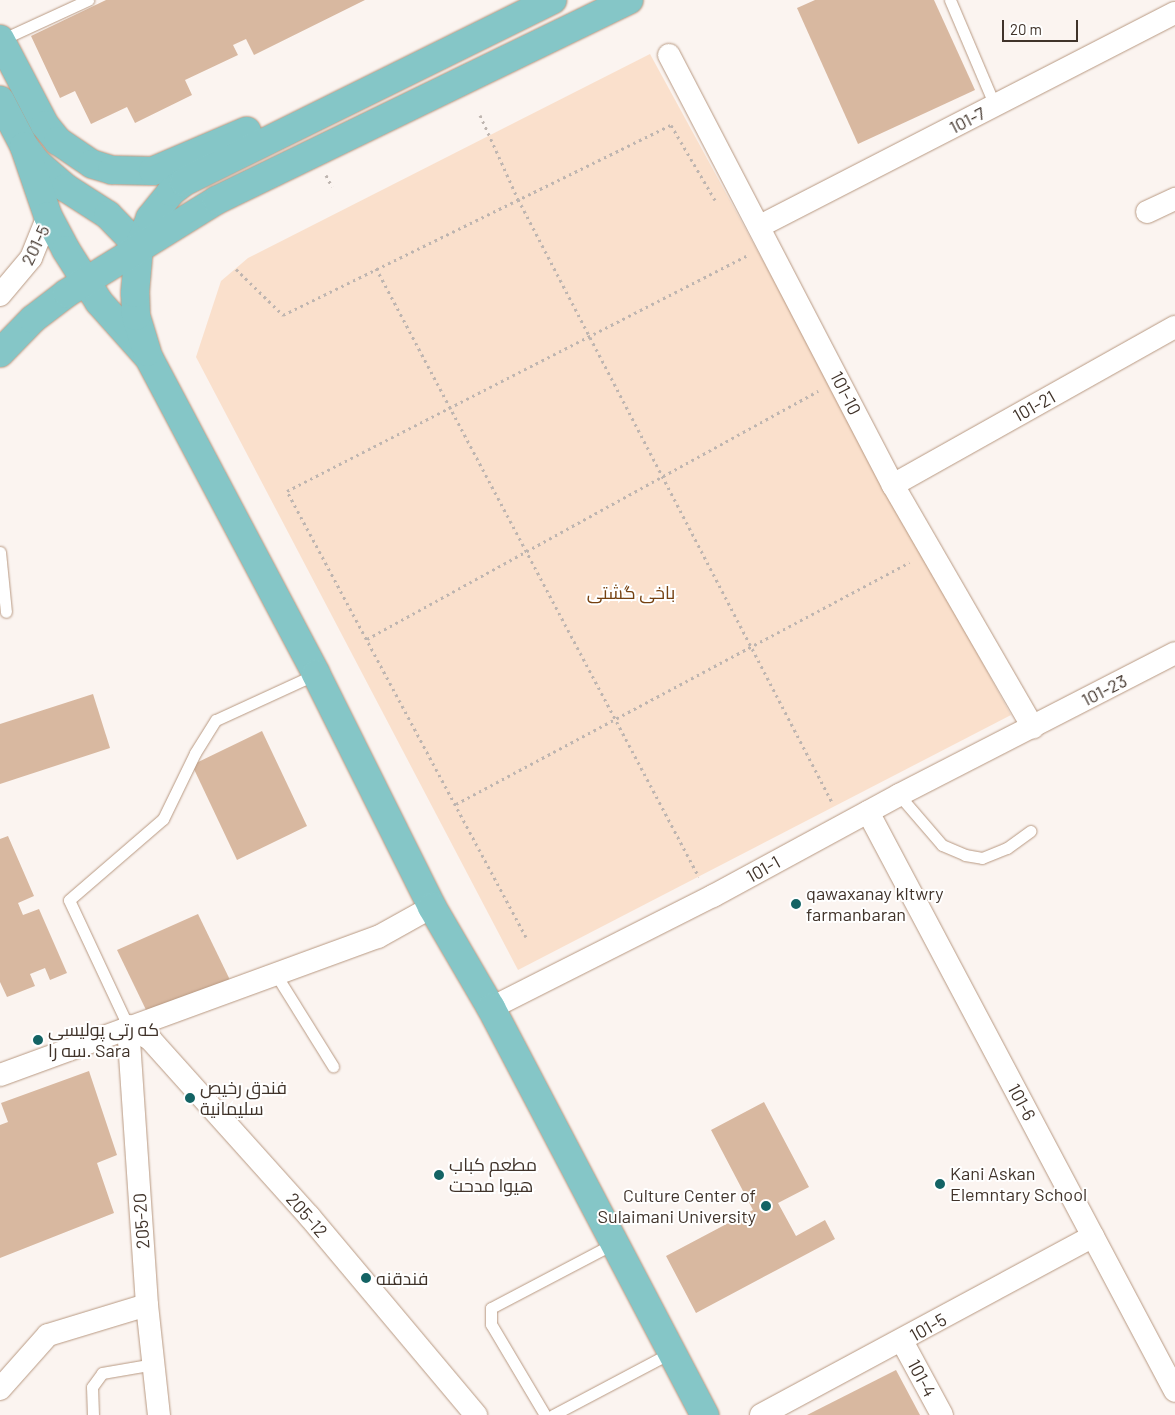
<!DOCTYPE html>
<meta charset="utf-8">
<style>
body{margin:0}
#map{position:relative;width:1175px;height:1415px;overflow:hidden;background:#fbf4f0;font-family:Barlow,Cairo,sans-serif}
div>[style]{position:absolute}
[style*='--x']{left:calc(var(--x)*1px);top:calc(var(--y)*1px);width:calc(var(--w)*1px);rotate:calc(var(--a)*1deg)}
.green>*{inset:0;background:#fae0cc}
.building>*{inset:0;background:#d8b8a0}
.path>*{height:3px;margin-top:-1.5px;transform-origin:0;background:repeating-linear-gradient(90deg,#beb5b0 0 2.5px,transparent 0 6.5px)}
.roads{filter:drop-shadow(0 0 1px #b89982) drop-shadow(0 0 1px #b89982)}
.service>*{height:11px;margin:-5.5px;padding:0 5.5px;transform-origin:5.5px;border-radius:5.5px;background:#fff}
.minor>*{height:22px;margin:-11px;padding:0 11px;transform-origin:11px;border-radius:11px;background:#fff}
.primary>*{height:28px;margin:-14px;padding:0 14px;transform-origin:14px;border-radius:14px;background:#85c6c7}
.dots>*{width:14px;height:14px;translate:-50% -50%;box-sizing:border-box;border:2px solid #fff;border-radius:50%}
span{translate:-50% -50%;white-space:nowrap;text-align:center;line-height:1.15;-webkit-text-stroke:4px #fff;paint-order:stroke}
.street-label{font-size:18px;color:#40332a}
.park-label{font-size:18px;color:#754110}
.poi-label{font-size:18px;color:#40332a}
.left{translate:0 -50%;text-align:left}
.right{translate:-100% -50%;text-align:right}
.scale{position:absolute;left:1002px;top:20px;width:76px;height:22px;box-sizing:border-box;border:2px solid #40332a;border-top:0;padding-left:6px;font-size:15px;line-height:18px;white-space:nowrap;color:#40332a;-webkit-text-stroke:4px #fff;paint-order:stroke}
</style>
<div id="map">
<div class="green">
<i style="clip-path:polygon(650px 54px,1011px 715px,518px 970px,196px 357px,221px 281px,248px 258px)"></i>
</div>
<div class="building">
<i style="clip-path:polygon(106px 0,365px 0,254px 55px,246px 39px,233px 45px,238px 55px,185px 80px,192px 95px,135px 123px,127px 107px,91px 124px,75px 91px,60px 98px,31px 36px)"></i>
<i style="clip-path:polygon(815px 0,934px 0,975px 90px,858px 144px,797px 8px)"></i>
<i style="clip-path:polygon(93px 694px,110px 748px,0 784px,0 724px)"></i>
<i style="clip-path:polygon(262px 731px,307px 826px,237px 860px,192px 765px)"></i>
<i style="clip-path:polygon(8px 836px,34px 896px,18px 903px,23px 915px,39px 909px,67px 973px,50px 980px,45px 968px,30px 974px,35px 986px,7px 997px,0 982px,0 839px)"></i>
<i style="clip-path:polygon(198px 914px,230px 980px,148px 1014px,117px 950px)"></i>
<i style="clip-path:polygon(89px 1071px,117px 1155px,97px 1163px,114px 1213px,0 1258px,0 1125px,8px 1122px,1px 1103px)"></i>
<i style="clip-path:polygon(764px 1102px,809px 1187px,778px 1203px,796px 1236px,825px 1220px,835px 1239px,696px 1313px,666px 1256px,753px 1210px,711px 1130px)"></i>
<i style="clip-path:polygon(896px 1370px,920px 1415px,807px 1415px)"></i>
</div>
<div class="path">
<i style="--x:480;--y:115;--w:92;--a:65.7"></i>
<i style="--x:518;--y:199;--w:682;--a:62.5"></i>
<i style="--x:326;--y:175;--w:13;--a:63"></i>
<i style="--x:376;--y:268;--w:689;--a:62.06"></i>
<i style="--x:236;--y:269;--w:66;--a:44.4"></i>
<i style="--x:283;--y:315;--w:432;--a:-26.1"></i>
<i style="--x:671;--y:125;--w:87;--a:59.6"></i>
<i style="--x:367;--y:639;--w:515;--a:-28.81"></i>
<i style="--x:456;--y:804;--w:514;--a:-28.06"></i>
<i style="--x:526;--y:937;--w:506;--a:-118.19"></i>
<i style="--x:287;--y:491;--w:516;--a:-27.11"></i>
</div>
<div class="roads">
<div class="service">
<i style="--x:950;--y:0;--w:115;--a:67"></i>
<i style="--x:1;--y:40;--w:96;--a:-24.7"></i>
<i style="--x:0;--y:552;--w:60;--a:84.3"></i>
<i style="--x:899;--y:795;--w:66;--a:49.3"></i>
<i style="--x:942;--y:845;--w:25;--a:23"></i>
<i style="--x:965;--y:855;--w:17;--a:10"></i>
<i style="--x:982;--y:858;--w:27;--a:-22"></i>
<i style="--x:1007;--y:848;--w:29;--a:-36"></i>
<i style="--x:275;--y:973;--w:110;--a:58.1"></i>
<i style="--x:128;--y:1026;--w:139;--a:-115.1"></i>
<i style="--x:69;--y:900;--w:124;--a:-40.8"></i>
<i style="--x:163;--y:819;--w:73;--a:-64.1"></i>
<i style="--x:195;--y:753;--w:39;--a:-58"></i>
<i style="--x:216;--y:720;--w:110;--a:-24.7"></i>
<i style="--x:93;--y:1415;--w:28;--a:-92"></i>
<i style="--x:92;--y:1387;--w:17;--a:-54"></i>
<i style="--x:102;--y:1373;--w:53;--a:-9.8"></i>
<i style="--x:545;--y:1415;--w:106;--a:-120.7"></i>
<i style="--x:491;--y:1324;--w:16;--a:-90"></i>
<i style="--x:491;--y:1308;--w:140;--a:-27.7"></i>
<i style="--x:553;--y:1415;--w:135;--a:-27.9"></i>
</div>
<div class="minor">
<i style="--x:669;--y:55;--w:485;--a:62.5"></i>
<i style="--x:893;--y:485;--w:280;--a:60"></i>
<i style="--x:1147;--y:212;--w:31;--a:-25"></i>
<i style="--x:760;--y:226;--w:466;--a:-27.2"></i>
<i style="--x:0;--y:295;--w:48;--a:-50"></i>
<i style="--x:31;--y:258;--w:45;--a:-68"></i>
<i style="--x:893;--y:485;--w:323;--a:-29.3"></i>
<i style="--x:868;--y:812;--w:655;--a:62.07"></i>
<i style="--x:491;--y:1008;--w:249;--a:-26.8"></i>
<i style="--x:713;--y:896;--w:212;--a:-28.5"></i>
<i style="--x:899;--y:795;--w:310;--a:-27.2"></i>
<i style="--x:128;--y:1026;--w:27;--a:31"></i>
<i style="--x:151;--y:1040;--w:237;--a:48.1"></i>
<i style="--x:309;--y:1216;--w:260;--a:50"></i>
<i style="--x:128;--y:1026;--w:280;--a:86.1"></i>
<i style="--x:147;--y:1305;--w:111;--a:83.8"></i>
<i style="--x:0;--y:1075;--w:402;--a:-20.1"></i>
<i style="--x:378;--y:937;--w:62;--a:-29.1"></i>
<i style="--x:902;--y:1341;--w:84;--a:61.6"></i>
<i style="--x:0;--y:1389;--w:72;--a:-48.4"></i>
<i style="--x:48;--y:1335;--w:103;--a:-16.9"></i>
<i style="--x:761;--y:1415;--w:377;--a:-28.3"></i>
</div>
<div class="primary">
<i style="--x:0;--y:39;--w:97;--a:62.4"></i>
<i style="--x:45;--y:125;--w:21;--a:51"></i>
<i style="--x:58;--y:141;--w:41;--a:34.1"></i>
<i style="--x:92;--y:164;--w:21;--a:17"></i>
<i style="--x:112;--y:170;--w:41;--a:1.4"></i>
<i style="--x:153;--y:171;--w:102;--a:-23.1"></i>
<i style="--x:0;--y:100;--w:52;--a:62.4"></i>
<i style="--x:24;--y:146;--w:20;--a:53"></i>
<i style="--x:36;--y:162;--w:40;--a:41"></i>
<i style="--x:66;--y:188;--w:50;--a:32.7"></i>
<i style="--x:108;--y:215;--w:45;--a:45.9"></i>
<i style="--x:24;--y:146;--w:74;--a:71.1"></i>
<i style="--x:48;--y:216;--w:38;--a:62"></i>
<i style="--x:66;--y:250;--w:62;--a:57.6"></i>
<i style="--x:99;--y:302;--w:75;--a:48.2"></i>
<i style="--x:149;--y:358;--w:357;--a:62.1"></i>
<i style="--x:316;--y:674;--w:260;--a:63.5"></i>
<i style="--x:432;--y:907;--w:117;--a:59.7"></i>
<i style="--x:491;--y:1008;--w:460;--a:62.3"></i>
<i style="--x:147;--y:352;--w:38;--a:-107"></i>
<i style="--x:136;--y:316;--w:23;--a:-92"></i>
<i style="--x:135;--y:293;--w:46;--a:-85"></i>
<i style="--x:139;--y:247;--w:31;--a:-69"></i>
<i style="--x:150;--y:218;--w:33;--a:-51"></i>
<i style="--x:171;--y:192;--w:16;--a:-38"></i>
<i style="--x:184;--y:182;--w:411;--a:-26.3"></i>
<i style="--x:0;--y:353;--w:47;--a:-45.9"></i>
<i style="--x:33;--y:319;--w:43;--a:-37.4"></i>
<i style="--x:67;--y:293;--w:176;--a:-31.8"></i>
<i style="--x:217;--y:200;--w:458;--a:-25.9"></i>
</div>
</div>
<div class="dots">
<i style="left:796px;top:904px;background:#136364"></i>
<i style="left:38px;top:1040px;background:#136364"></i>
<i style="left:190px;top:1098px;background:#136364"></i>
<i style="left:439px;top:1175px;background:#136364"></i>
<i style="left:940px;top:1184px;background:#136364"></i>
<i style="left:766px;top:1206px;background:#136364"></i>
<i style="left:366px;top:1278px;background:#136364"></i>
</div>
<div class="street-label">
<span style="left:967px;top:120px;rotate:-27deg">101-7</span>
<span style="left:35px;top:245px;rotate:-64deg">201-5</span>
<span style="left:846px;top:393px;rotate:63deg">101-10</span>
<span style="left:1034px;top:406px;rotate:-29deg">101-21</span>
<span style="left:1104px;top:690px;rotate:-27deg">101-23</span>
<span style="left:763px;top:869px;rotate:-29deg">101-1</span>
<span style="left:1022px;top:1102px;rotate:62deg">101-6</span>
<span style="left:307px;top:1215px;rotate:49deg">205-12</span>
<span style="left:141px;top:1221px;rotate:-94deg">205-20</span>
<span style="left:928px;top:1327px;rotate:-29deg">101-5</span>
<span style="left:922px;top:1378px;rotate:62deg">101-4</span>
</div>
<div class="park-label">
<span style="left:631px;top:592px">باخی گشتی</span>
</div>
<div class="poi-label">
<span class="left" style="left:806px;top:904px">qawaxanay kltwry<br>farmanbaran</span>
<span class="left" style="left:48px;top:1040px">که رتی پولیسی<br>سه را. Sara</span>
<span class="left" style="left:200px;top:1098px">فندق رخيص<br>سليمانية</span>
<span class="left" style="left:449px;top:1175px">مطعم كباب<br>هيوا مدحت</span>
<span class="left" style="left:950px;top:1184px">Kani Askan<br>Elemntary School</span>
<span class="right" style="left:756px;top:1206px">Culture Center of<br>Sulaimani University</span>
<span class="left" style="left:376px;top:1278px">فندقنه</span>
</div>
<div class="scale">20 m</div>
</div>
